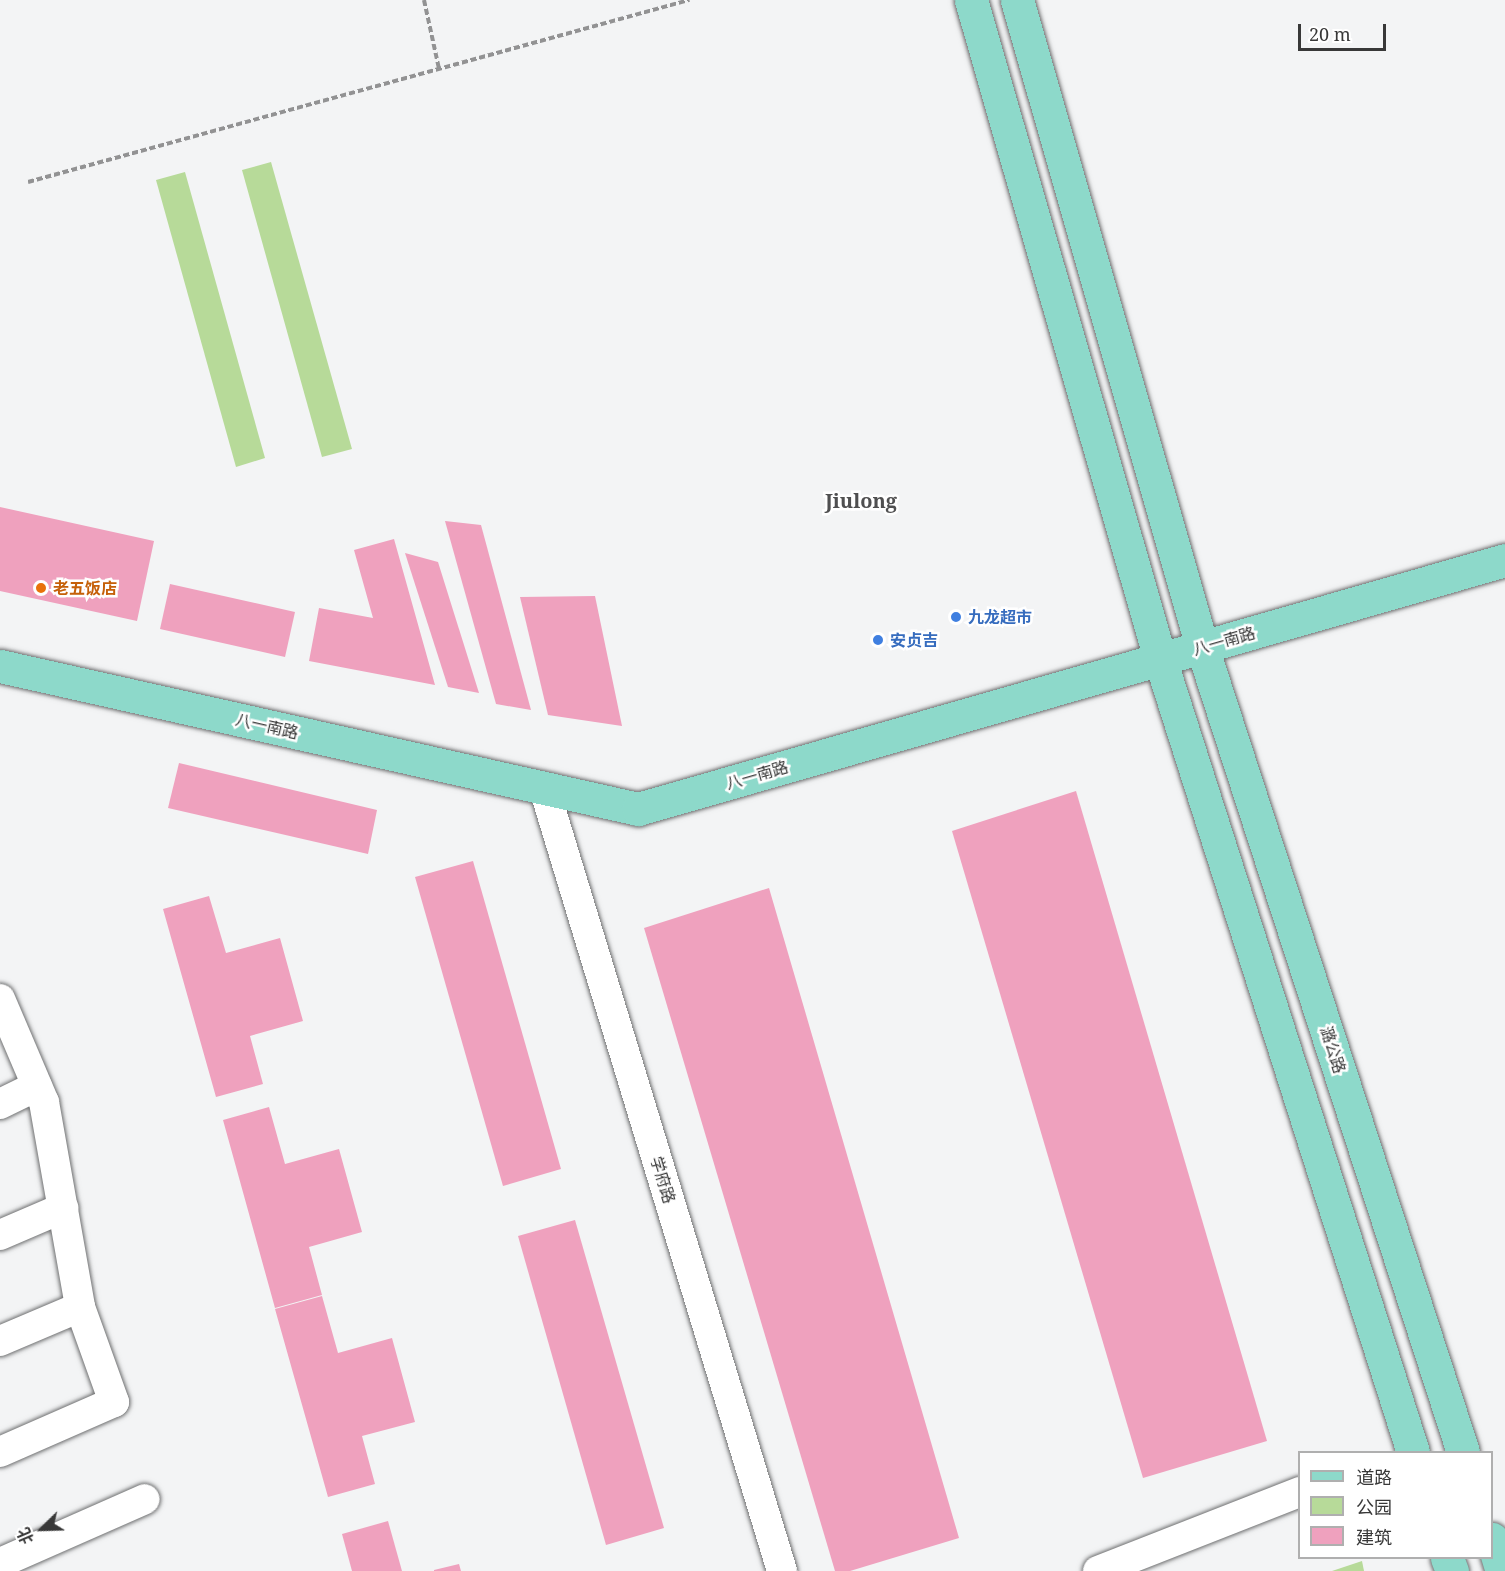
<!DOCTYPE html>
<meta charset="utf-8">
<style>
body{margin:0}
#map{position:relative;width:1505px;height:1571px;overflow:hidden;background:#f3f4f5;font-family:"Noto Serif","Noto Sans SC",serif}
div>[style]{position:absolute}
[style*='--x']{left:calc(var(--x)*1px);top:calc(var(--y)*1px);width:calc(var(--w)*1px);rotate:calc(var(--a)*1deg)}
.green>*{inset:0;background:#b7da99}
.building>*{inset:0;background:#efa1be}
.path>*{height:4px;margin-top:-2px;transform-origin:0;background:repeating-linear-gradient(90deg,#929293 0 6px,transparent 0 9px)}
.roads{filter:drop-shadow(0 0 2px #6f7071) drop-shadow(0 0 2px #6f7071)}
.minor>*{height:30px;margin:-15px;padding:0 15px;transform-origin:15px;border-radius:15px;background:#fff}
.major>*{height:33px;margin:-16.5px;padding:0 16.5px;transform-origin:16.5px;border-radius:16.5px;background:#8dd9ca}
.dots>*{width:16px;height:16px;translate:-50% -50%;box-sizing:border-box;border:3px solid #fff;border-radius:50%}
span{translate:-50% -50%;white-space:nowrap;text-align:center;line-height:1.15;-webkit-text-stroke:5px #fff;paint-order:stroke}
.food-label{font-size:16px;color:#c56008;font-weight:700}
.left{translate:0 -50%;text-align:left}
.shop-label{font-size:16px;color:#366cbe;font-weight:700}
.street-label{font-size:16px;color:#383838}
.quarter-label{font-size:20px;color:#4f4f50;font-weight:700}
.legend{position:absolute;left:1298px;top:1451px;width:195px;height:108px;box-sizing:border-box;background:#fff;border:2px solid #afafaf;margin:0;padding:8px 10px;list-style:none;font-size:18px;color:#383838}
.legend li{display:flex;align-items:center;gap:12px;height:30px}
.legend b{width:30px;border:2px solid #afafaf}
.north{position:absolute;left:12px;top:1499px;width:60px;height:60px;-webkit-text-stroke:4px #fff;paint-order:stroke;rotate:247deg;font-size:16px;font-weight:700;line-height:24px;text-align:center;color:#383838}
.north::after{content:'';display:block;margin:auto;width:21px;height:27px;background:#383838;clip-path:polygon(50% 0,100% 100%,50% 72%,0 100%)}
.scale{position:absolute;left:1298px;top:24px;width:88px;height:27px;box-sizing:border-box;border:3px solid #383838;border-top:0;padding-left:8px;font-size:18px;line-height:21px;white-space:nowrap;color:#383838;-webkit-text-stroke:4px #fff;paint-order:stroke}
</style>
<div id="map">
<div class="green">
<i style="clip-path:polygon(271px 162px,352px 449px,322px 457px,242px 170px)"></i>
<i style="clip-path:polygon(185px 172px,265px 458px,236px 467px,156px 180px)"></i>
<i style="clip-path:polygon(1362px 1561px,1364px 1571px,1332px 1571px)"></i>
</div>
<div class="building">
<i style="clip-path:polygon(0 507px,154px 541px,137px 621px,0 591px)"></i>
<i style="clip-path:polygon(445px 521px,481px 525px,531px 710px,496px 704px)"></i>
<i style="clip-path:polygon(394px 539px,435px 685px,309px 661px,319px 608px,373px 618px,354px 550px)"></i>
<i style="clip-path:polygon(405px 553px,438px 562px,479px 693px,448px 687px)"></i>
<i style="clip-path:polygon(170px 584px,295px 612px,285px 657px,160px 629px)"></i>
<i style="clip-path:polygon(595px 596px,622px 726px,548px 715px,520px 597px)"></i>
<i style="clip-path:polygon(179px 763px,377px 810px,368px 854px,168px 808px)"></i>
<i style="clip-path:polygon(1076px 791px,1267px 1441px,1143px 1478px,952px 831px)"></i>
<i style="clip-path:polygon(473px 861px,561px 1169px,503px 1186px,415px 877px)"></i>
<i style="clip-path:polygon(769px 888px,959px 1538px,850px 1571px,835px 1571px,644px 928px)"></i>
<i style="clip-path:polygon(209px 896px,226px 953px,280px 938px,303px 1021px,250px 1036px,263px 1084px,216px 1097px,163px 909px)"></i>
<i style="clip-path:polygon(269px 1107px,285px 1164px,339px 1149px,362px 1232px,309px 1247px,322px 1295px,275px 1308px,223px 1120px)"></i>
<i style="clip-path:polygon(575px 1220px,664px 1528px,606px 1545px,518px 1236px)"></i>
<i style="clip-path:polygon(322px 1296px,338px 1353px,392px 1338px,415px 1422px,362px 1436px,375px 1484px,328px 1497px,275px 1309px)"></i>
<i style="clip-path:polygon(388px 1521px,402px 1571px,352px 1571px,342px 1534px)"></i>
<i style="clip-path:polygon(459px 1564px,461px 1571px,434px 1571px,434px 1570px)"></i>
</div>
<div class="path">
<i style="--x:424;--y:0;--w:71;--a:77.7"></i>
<i style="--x:28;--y:182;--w:686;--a:-15.39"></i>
</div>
<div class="roads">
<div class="minor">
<i style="--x:544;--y:788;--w:818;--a:73.09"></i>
<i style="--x:0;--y:999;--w:112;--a:66.9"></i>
<i style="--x:44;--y:1102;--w:208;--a:80"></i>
<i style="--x:80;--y:1307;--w:101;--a:70.3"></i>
<i style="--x:114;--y:1402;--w:124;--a:156.3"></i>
<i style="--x:0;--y:1104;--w:41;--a:-25.9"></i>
<i style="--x:0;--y:1235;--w:69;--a:-23.2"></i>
<i style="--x:0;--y:1341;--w:87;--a:-23"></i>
<i style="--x:0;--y:1563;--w:158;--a:-23.8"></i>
<i style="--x:1098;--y:1571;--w:217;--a:-21.4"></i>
</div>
<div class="major">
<i style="--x:971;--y:0;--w:686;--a:74"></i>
<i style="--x:1160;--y:659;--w:832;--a:72.31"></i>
<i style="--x:1017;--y:0;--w:673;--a:74.04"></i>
<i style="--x:1202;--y:647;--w:846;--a:72.04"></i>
<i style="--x:0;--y:666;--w:654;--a:12.63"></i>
<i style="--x:638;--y:809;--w:902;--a:-16.02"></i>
<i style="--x:1492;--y:1539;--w:34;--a:73"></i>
<i style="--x:1447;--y:1558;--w:14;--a:69"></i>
</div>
</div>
<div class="dots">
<i style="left:41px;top:588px;background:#e8710a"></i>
<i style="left:956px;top:617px;background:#3f7fe0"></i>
<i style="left:878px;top:640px;background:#3f7fe0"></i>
</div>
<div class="food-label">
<span class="left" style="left:53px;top:588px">老五饭店</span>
</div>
<div class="shop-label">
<span class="left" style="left:968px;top:617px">九龙超市</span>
<span class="left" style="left:890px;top:640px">安贞吉</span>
</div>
<div class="street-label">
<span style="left:1224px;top:641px;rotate:-16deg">八一南路</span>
<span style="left:267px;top:726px;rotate:13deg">八一南路</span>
<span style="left:757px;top:775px;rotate:-16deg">八一南路</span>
<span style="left:1333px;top:1050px;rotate:72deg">潞公路</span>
<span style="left:663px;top:1180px;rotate:73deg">学府路</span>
</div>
<div class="quarter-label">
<span style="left:861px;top:500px">Jiulong</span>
</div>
<ul class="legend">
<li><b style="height:8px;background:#8dd9ca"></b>道路</li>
<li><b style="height:16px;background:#b7da99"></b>公园</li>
<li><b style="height:16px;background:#efa1be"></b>建筑</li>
</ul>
<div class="north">北</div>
<div class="scale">20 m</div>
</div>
